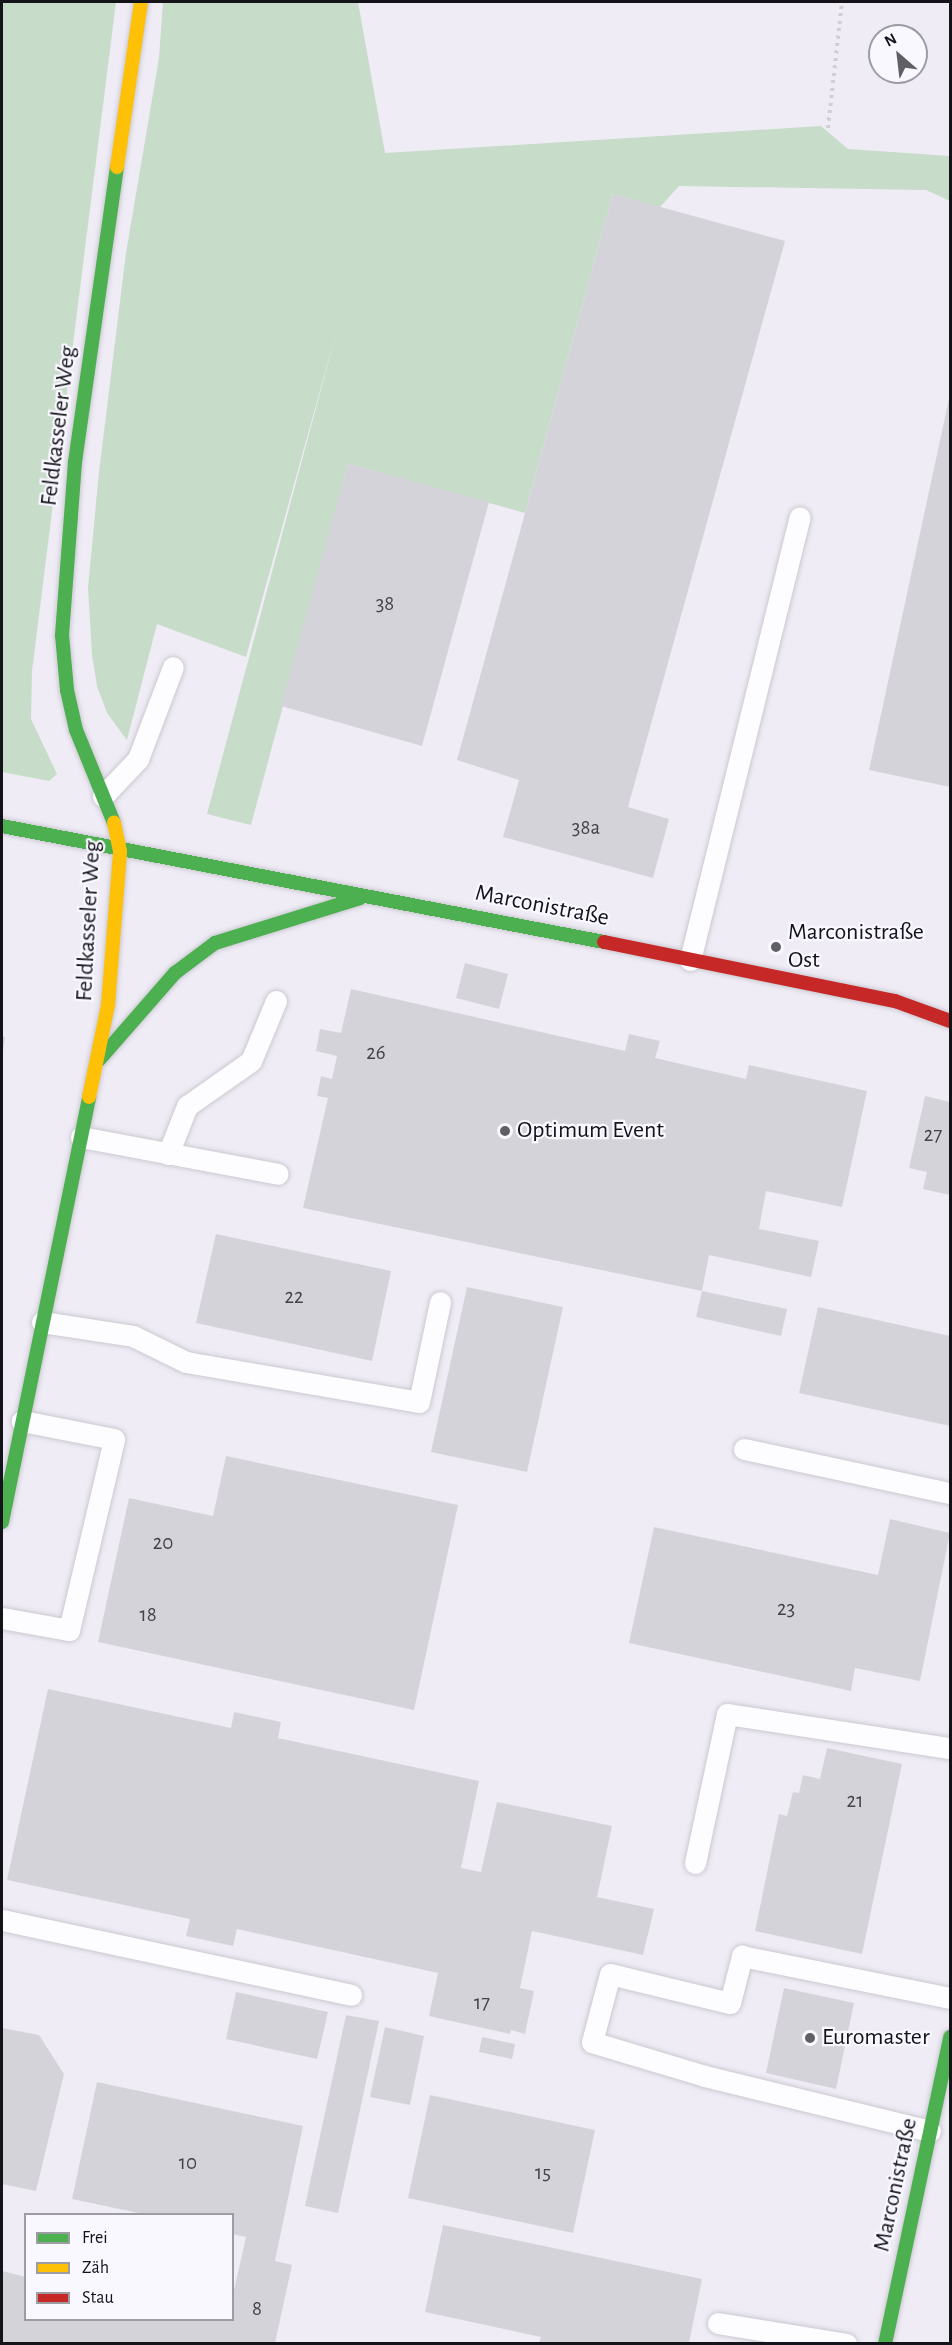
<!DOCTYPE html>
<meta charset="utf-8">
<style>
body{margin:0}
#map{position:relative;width:952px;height:2345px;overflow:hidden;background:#efecf6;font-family:"Alegreya Sans",sans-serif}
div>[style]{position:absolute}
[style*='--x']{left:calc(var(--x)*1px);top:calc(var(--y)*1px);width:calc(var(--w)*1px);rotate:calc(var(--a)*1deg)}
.green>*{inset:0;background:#c7dcc9}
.building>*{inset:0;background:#d5d3da}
.path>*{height:4px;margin-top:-2px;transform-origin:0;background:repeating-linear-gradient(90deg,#d0cfd2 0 3px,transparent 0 7.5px)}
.roads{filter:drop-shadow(0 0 2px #cbc9d0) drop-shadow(0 0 2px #cbc9d0)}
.lane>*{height:21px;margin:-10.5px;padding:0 10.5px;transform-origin:10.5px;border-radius:10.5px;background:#fdfcfe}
.fast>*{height:14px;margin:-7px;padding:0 7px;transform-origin:7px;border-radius:7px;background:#4caf50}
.slow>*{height:14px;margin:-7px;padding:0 7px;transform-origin:7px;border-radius:7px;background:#ffc107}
.jam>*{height:14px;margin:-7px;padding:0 7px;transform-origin:7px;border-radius:7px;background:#c62828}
.dots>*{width:16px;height:16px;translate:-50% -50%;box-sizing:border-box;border:3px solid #f9f7ff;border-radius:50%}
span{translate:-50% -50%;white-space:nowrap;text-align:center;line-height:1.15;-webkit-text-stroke:4.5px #f9f7ff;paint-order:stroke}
.number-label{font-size:21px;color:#444349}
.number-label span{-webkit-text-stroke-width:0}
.street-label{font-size:24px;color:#141319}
.poi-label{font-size:24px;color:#141319}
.left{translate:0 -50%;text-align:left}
.frame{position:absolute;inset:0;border:3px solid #141319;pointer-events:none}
.legend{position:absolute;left:24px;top:2213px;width:210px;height:108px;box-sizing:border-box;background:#f9f7ff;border:2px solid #9d9ca3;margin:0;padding:8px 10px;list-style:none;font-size:18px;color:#141319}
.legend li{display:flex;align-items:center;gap:12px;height:30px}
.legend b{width:30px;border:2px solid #9d9ca3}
.north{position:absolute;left:868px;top:24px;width:60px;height:60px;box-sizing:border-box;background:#f9f7ff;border:2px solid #9d9ca3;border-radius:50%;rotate:332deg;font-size:16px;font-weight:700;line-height:24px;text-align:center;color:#141319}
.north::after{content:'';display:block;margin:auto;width:21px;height:27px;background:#615f66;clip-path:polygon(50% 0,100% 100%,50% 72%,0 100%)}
</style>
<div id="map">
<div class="green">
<i style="clip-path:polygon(2px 2px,116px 2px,32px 671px,31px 719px,57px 774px,49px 781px,2px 772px)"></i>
<i style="clip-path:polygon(163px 2px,358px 2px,385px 153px,821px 126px,848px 149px,950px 156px,950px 201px,926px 190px,679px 186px,660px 207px,613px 194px,525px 513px,348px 464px,251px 825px,207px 814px,338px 326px,246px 657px,157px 624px,127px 740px,107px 713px,97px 686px,92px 655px,88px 588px,99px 472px,126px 253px,159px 58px)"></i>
</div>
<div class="building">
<i style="clip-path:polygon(613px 194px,785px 241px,628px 807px,669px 819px,653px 878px,503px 837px,519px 780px,457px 760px)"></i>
<i style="clip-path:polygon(950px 394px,950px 787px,869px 770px)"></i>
<i style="clip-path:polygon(348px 464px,489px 502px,422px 746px,281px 706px)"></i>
<i style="clip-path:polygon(465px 963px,508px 974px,499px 1009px,456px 998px)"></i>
<i style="clip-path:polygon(351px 989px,625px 1051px,629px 1034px,660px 1041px,655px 1058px,746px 1079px,749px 1065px,867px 1091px,842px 1207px,766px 1191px,759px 1229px,819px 1241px,811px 1277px,709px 1255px,702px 1291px,303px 1208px,328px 1098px,317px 1096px,321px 1076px,332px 1079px,337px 1056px,316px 1051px,320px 1029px,341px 1033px)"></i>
<i style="clip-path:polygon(2px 1036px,5px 1037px,3px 1051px,2px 1050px)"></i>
<i style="clip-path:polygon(925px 1096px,950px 1102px,950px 1195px,923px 1189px,927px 1172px,909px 1168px)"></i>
<i style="clip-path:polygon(216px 1234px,391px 1271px,372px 1361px,196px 1323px)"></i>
<i style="clip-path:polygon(467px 1287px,563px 1307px,527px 1472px,431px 1452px)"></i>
<i style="clip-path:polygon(702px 1291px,787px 1309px,781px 1336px,696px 1317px)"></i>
<i style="clip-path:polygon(818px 1307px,950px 1336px,950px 1426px,799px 1393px)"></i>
<i style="clip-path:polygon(226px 1456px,458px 1505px,414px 1710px,98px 1642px,129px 1498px,213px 1516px)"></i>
<i style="clip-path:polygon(890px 1519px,950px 1533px,920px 1681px,855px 1668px,851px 1691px,629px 1643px,654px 1527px,878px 1575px)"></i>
<i style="clip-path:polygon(48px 1689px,231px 1728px,234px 1712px,281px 1722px,278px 1738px,479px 1781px,461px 1868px,481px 1872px,497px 1802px,612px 1826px,597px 1897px,654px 1909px,643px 1955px,532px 1931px,520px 1988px,534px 1991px,525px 2034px,511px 2030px,510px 2034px,429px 2016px,438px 1973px,237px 1929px,233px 1946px,186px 1936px,190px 1919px,7px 1880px)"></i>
<i style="clip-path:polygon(827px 1748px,902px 1764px,862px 1954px,755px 1931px,779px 1814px,787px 1816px,793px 1792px,799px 1793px,803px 1775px,820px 1779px)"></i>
<i style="clip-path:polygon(784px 1988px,854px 2003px,836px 2089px,766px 2073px)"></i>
<i style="clip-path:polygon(236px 1992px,328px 2012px,317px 2059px,226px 2039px)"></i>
<i style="clip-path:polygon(346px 2015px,379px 2021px,338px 2213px,305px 2206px)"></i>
<i style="clip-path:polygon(385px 2027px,424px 2036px,410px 2105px,370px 2097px)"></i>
<i style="clip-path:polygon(2px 2028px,39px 2035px,64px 2074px,36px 2191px,2px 2184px)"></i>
<i style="clip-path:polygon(482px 2037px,515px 2044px,512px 2059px,479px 2052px)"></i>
<i style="clip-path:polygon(97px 2082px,303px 2126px,275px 2261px,292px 2265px,275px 2343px,2px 2343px,2px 2271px,26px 2277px,26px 2320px,232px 2320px,232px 2299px,246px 2237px,232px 2234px,232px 2214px,143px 2214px,72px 2199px)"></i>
<i style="clip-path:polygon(430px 2095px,595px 2130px,573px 2233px,408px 2198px)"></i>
<i style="clip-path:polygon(443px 2225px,702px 2279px,689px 2343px,539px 2343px,541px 2337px,425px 2312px)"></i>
</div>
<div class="path">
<i style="--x:828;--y:128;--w:127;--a:-83.7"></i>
</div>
<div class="roads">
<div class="lane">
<i style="--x:103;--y:796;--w:51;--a:-46.6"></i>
<i style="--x:138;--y:759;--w:98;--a:-69.2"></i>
<i style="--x:690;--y:960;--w:456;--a:-76.1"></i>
<i style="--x:81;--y:1137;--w:200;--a:10.6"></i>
<i style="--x:168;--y:1154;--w:52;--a:-68.4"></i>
<i style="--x:187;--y:1106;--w:78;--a:-35.1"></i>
<i style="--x:251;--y:1061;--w:65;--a:-67.4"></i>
<i style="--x:42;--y:1322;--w:92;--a:8.7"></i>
<i style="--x:133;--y:1336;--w:59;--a:26.1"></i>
<i style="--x:186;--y:1362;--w:236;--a:9.7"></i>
<i style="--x:419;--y:1402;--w:102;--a:-78.1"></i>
<i style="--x:744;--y:1449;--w:211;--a:12.1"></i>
<i style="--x:2;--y:1618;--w:68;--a:10.2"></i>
<i style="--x:69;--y:1630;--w:196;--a:-76.7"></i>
<i style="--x:114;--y:1439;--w:94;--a:-168.9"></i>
<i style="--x:695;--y:1863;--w:152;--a:-77.9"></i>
<i style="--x:727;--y:1714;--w:226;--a:8.7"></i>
<i style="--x:2;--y:1920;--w:357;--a:12.1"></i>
<i style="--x:930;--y:2131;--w:232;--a:-166.3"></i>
<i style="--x:705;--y:2076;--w:118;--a:-163.3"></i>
<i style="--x:592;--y:2042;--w:70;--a:-75.2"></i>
<i style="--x:610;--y:1974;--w:123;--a:13.6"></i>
<i style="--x:730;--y:2003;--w:49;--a:-75.7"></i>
<i style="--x:742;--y:1956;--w:212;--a:11.4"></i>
<i style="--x:718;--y:2323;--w:130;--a:9.3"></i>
</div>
<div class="fast">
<i style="--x:114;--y:823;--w:100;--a:-112.2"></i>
<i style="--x:76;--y:730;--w:41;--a:-102.7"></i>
<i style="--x:67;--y:690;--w:55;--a:-95.2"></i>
<i style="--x:62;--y:635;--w:173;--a:-85.7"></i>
<i style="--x:75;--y:462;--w:298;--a:-81.9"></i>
<i style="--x:2;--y:826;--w:613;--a:10.91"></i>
<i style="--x:99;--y:1060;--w:116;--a:-48.9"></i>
<i style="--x:175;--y:973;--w:50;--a:-36.9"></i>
<i style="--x:215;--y:943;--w:152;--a:-17.2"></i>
<i style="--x:2;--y:1522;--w:434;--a:-78.4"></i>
<i style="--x:885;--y:2344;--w:314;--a:-78"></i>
</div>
<div class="slow">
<i style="--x:117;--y:167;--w:167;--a:-81.7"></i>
<i style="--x:89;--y:1097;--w:94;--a:-78.3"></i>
<i style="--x:108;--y:1005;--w:154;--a:-85.5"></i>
<i style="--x:120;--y:851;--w:29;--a:-102"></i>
</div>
<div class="jam">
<i style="--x:604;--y:942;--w:297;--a:11.5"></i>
<i style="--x:895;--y:1001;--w:59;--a:20"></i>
</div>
</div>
<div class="dots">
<i style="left:776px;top:947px;background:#615f66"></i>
<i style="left:505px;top:1131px;background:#615f66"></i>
<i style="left:810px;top:2038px;background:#615f66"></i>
</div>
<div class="number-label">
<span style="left:385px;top:604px">38</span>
<span style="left:586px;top:828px">38a</span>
<span style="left:376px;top:1053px">26</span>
<span style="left:933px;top:1135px">27</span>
<span style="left:294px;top:1297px">22</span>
<span style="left:163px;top:1543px">20</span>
<span style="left:786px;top:1609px">23</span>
<span style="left:148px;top:1615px">18</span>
<span style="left:855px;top:1801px">21</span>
<span style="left:482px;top:2003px">17</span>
<span style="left:188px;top:2163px">10</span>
<span style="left:543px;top:2173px">15</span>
<span style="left:257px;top:2309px">8</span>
</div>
<div class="street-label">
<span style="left:59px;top:426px;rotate:-83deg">Feldkasseler Weg</span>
<span style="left:542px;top:906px;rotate:11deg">Marconistraße</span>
<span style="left:89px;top:921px;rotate:-87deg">Feldkasseler Weg</span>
<span style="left:896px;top:2185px;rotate:-78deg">Marconistraße</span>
</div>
<div class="poi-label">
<span class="left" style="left:788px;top:947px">Marconistraße<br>Ost</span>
<span class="left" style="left:517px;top:1131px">Optimum Event</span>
<span class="left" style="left:822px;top:2038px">Euromaster</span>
</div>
<div class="frame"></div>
<ul class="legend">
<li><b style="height:8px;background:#4caf50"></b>Frei</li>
<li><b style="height:8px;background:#ffc107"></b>Zäh</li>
<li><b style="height:8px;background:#c62828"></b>Stau</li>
</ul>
<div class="north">N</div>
</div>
